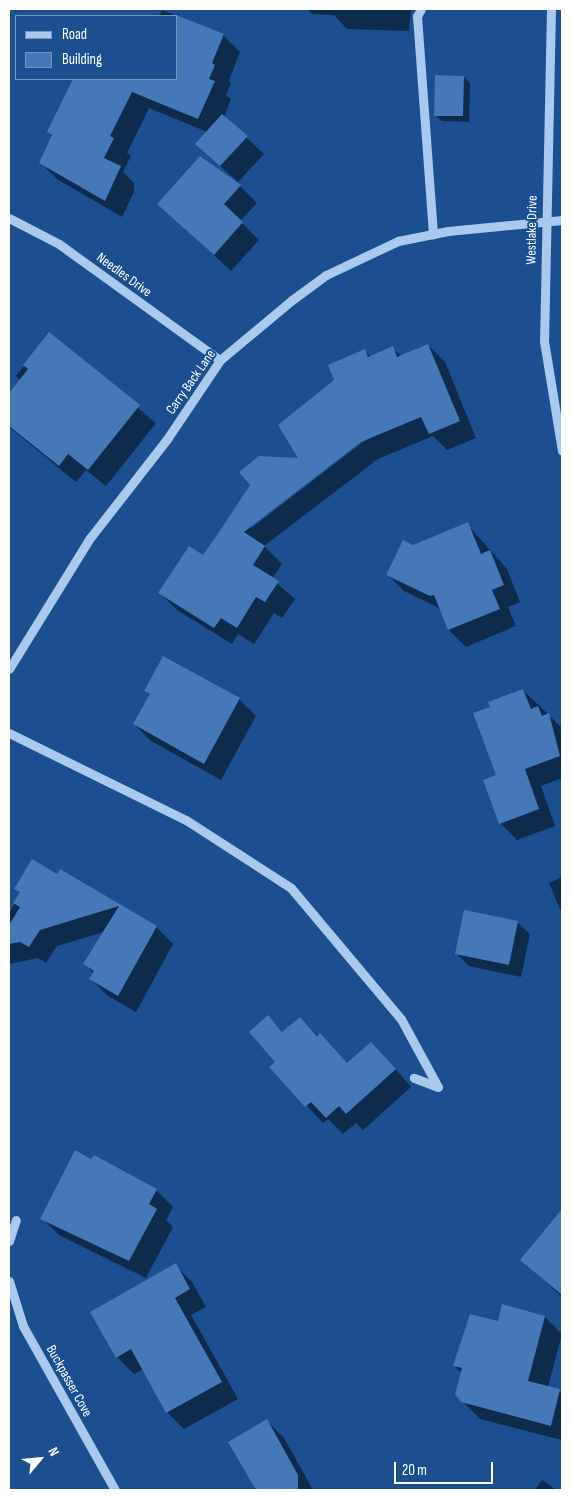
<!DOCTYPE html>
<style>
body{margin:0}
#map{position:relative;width:571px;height:1499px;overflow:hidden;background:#1b4f8f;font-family:"Sofia Sans Condensed",sans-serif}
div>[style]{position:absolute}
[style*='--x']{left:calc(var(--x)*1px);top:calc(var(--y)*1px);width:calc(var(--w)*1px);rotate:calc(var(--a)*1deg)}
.shadow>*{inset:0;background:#0007}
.building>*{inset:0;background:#4478b7}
.minor>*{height:9px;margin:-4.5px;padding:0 4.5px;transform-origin:4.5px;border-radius:4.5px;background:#a9c9ee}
span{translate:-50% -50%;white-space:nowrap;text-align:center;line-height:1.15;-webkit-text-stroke:4px #1b4f8f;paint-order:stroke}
.street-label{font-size:14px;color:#fff}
.frame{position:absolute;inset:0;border:10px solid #fff;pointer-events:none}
.legend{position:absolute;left:15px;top:15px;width:162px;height:65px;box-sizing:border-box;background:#1b4f8f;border:1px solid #7695bc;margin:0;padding:6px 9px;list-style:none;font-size:15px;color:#fff}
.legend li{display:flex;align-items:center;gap:10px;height:25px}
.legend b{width:25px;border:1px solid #7695bc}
.north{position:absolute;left:15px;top:1434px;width:50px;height:50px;-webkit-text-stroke:4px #1b4f8f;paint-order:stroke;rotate:62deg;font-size:14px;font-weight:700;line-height:20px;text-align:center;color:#fff}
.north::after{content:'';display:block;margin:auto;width:18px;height:22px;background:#fff;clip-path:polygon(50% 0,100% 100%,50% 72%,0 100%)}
.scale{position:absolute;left:394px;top:1462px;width:99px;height:22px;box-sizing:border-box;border:2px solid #fff;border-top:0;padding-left:6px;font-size:15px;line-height:18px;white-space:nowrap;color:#fff;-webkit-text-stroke:4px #1b4f8f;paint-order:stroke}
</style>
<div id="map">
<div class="shadow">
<i style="clip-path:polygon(307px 9px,411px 9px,409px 31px,347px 29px,334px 15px,312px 14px)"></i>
<i style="clip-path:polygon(162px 10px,223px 35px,240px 52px,229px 80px,231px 83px,226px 95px,231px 99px,224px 117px,264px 154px,238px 182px,196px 144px,207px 132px,149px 108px,127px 153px,131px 156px,123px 172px,134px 183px,134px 192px,122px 217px,57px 179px,40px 162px,53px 137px,48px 132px,89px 90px,94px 79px,176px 79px,176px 16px,159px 16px)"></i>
<i style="clip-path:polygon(464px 77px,470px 83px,469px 122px,442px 121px,435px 115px)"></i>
<i style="clip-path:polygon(240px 186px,257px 203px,240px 221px,259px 240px,231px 271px,159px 204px)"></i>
<i style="clip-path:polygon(50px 334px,156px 423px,106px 486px,86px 470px,76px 482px,9px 427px,9px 395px,20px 380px,16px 376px)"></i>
<i style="clip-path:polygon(evenodd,428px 345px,445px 362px,476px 438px,447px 450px,433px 436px,378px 459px,264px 546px,282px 564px,272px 579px,295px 599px,282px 618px,274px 613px,254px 644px,238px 634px,232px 644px,177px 610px,160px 593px,204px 556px,300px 459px,335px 380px,365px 351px,371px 357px,392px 348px,401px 356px,428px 345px,365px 437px,367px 439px,250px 529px,252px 524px,365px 437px)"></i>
<i style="clip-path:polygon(467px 524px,507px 569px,520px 602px,508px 607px,516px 626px,466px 647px,449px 630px,441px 609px,404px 591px,387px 574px,413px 546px)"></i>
<i style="clip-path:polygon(523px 690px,562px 728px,562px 778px,541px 786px,555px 826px,517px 840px,500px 823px,492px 707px)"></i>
<i style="clip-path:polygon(146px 691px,239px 699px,256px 716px,221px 780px,151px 741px,134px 724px,150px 695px)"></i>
<i style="clip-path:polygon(60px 870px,156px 927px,173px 944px,136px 1012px,108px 996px,91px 979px,94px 974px,85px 964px,104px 932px,57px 946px,46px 963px,38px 958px,9px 964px,9px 913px,21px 893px,16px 889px,58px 876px)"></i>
<i style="clip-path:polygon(562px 877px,562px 914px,549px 883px)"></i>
<i style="clip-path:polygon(517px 922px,530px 934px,521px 977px,469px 966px,457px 954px)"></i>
<i style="clip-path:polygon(268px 1017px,284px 1033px,300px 1018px,348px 1064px,388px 1060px,411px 1087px,363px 1130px,356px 1123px,343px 1134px,328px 1119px,323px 1123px,271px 1067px,277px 1062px)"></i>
<i style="clip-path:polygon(94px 1157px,156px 1190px,173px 1207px,166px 1220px,173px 1227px,146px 1278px,59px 1235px,42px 1218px)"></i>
<i style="clip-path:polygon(562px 1211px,562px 1297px,522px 1260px)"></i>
<i style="clip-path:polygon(175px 1265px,192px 1282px,206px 1307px,191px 1315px,238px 1399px,184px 1429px,167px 1412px,143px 1369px,134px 1374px,117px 1357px)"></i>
<i style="clip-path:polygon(545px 1317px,562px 1334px,548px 1387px,562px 1393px,562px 1440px,480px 1419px,462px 1401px,462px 1373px,454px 1366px,499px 1323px)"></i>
<i style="clip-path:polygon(267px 1421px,284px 1438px,313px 1490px,254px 1490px)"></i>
<i style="clip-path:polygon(542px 1480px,556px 1490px,535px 1490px)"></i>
</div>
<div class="building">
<i style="clip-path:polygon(176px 15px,224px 34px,212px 63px,215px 65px,209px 79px,215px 81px,198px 119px,132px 92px,110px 136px,114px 138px,104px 158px,121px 166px,105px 201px,39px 163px,52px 135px,47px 132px,73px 79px,176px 79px)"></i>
<i style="clip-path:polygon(435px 75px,464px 76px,463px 116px,434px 116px)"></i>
<i style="clip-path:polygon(222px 114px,248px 136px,220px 166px,195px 144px)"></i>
<i style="clip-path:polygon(200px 156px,241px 185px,224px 204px,243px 222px,214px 255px,157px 204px)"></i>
<i style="clip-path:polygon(49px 332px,140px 405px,88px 470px,68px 454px,59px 466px,9px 426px,9px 393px,28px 369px,23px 365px)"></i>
<i style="clip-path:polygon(428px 344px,460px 421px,429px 434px,421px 417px,361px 442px,244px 532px,265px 546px,253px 565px,279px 581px,265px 602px,256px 597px,237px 628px,221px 618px,214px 628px,158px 593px,189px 546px,203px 555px,219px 532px,250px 485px,239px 472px,259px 456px,298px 458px,278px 425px,334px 380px,328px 365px,365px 349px,368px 357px,393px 346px,397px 357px)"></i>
<i style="clip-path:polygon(468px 522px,481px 554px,490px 550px,504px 585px,492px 590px,500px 609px,448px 630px,434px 595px,430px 596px,386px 575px,403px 540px,413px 545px)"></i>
<i style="clip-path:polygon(163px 656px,240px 698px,204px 764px,133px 724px,150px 694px,144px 691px)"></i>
<i style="clip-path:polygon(523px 689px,531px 709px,538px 706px,542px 716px,549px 713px,560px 756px,525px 769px,539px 809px,499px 824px,483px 780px,496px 775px,473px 713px,490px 707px,488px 702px)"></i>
<i style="clip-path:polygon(32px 859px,57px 874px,60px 869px,157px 926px,118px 996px,89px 979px,94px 971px,83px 964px,119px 906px,40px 930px,29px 947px,20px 942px,9px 944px,9px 925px,20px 907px,13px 903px,20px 892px,14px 889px)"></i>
<i style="clip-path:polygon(464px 910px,518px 921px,509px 965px,455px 954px)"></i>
<i style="clip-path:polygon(268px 1015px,282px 1032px,300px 1017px,317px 1036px,320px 1033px,347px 1063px,371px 1042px,396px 1069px,346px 1114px,339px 1106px,326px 1118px,311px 1102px,305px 1107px,269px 1067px,275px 1062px,249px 1032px)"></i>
<i style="clip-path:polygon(75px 1150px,91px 1159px,94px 1155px,157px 1189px,149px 1204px,157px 1209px,129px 1261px,40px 1219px)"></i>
<i style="clip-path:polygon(562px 1209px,562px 1295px,520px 1260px)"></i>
<i style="clip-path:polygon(176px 1263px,190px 1289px,175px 1298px,222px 1382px,166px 1413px,131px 1349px,116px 1358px,90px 1312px)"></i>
<i style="clip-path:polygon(502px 1304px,545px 1316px,528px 1381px,560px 1389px,551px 1426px,461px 1402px,455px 1394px,462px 1368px,453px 1366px,470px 1314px,498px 1321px)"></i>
<i style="clip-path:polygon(267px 1419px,298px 1475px,298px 1490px,256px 1490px,228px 1442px)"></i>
</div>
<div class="minor">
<i style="--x:421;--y:9;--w:8;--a:120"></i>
<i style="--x:417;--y:16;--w:219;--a:85.8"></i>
<i style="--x:551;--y:9;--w:332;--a:91.2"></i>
<i style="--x:544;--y:341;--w:111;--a:80.7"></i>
<i style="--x:9;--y:218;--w:56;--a:27.5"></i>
<i style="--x:59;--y:244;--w:198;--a:35.8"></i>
<i style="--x:9;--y:669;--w:154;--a:-58.3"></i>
<i style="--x:90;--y:538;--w:125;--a:-52.1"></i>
<i style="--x:167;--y:439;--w:95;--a:-56.1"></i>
<i style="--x:220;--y:360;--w:94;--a:-39.8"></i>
<i style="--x:292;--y:300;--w:42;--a:-36.3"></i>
<i style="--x:326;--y:275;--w:80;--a:-25.3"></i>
<i style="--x:398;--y:241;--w:51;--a:-11.3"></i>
<i style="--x:448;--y:231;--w:115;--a:-5.5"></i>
<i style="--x:9;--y:733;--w:197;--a:26.2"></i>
<i style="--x:186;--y:820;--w:125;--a:32.9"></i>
<i style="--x:291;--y:888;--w:171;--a:50"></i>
<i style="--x:401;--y:1019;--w:77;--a:61.4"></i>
<i style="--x:438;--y:1087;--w:26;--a:-159"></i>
<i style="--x:9;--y:1241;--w:22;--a:-72"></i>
<i style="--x:9;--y:1281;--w:47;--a:72.7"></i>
<i style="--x:23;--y:1326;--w:188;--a:60.7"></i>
</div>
<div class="street-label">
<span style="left:532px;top:230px;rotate:-89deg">Westlake Drive</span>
<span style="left:124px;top:275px;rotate:36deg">Needles Drive</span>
<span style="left:191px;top:382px;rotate:-55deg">Carry Back Lane</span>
<span style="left:69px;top:1381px;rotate:61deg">Buckpasser Cove</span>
</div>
<div class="frame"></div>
<ul class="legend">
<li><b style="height:6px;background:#a9c9ee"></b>Road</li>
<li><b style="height:14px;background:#4478b7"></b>Building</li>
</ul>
<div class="north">N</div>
<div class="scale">20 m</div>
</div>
